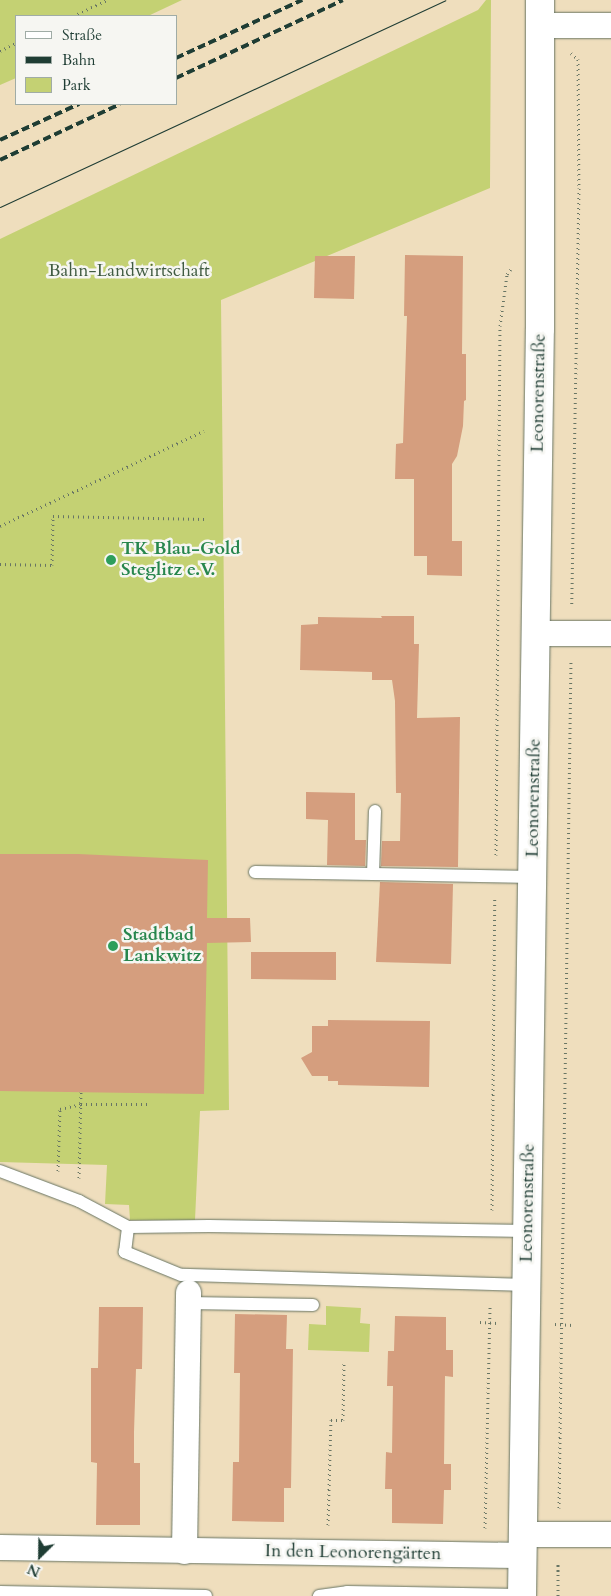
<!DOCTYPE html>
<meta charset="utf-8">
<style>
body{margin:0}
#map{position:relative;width:611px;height:1596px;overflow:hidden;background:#efdebd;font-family:Cardo,serif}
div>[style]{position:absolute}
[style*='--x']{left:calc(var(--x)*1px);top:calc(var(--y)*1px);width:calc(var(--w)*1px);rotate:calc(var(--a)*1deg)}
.green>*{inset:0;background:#c4d173}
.building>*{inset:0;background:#d59e7e}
.path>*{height:3px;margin-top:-1.5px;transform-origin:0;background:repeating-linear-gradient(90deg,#687564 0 1px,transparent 0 5px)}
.roads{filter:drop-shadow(0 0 1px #687564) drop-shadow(0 0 1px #687564)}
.service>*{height:12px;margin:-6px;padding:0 6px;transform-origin:6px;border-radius:6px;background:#fff}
.minor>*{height:25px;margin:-12.5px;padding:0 12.5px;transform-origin:12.5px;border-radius:12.5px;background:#fff}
.secondary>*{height:28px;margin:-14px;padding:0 14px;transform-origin:14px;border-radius:14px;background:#fff}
.tram>*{height:1px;margin:-0.5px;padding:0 0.5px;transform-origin:0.5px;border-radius:0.5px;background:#1f3d34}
.rail>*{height:4px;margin-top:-2px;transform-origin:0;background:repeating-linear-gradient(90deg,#1f3d34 0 8px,transparent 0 12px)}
.dots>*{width:14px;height:14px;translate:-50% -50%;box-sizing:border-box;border:2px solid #f6f6f2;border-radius:50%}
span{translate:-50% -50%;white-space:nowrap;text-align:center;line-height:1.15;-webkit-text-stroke:5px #f6f6f2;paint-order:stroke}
.park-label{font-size:18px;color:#405b41}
.street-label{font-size:18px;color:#1f3d34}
.leisure-label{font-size:18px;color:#27864d;font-weight:700}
.left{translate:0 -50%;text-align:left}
.legend{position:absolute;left:15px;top:15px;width:162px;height:90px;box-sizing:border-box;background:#f6f6f2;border:1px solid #a0aca6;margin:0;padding:6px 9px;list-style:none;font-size:15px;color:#1f3d34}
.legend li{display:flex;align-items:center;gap:10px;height:25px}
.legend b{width:25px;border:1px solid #a0aca6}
.north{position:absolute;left:15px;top:1531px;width:50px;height:50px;-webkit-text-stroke:4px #f6f6f2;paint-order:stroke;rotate:203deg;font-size:14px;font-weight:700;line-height:20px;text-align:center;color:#1f3d34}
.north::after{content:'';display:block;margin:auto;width:18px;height:22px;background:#1f3d34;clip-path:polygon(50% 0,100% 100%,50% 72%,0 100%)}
</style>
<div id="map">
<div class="green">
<i style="clip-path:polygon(0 0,182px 0,148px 16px,16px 16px,16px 78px,0 85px)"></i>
<i style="clip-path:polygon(486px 0,491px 0,490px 188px,327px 256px,316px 256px,315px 261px,221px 300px,229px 1110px,200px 1111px,195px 1220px,130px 1220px,129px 1205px,105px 1204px,107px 1165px,0 1162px,0 239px,478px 10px)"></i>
<i style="clip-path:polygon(326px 1306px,361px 1308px,360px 1323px,370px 1324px,369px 1352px,308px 1350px,309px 1324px,326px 1325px)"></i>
</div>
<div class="building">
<i style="clip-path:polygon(405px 255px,463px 256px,462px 354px,466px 354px,466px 400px,464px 401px,463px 426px,457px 456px,452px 464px,452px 541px,462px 541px,462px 576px,427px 575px,427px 556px,414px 556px,414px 479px,395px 479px,396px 444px,403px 443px,407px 316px,404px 316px)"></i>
<i style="clip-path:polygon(315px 256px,355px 256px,354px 299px,314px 298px)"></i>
<i style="clip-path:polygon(381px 616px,414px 616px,414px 644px,419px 644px,417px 718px,460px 717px,458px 867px,381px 866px,382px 841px,400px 841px,401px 793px,396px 793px,395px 701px,392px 680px,372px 680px,372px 672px,300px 670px,301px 625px,318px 624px,318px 617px,382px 618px)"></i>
<i style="clip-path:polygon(306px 792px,355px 793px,355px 840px,366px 840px,365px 866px,327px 865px,328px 820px,306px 819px)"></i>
<i style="clip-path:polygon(0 854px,78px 854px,208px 860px,207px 918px,250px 918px,251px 942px,207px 943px,204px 1094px,0 1091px)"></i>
<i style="clip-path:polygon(380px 882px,453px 884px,451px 964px,376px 962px)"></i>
<i style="clip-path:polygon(251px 952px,336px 952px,336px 980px,251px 979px)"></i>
<i style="clip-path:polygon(328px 1020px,430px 1021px,429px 1087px,338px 1085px,338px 1081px,328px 1081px,328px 1076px,312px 1076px,301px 1058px,312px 1052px,312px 1026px,328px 1026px)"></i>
<i style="clip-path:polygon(99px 1307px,143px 1307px,142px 1369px,136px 1369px,134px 1432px,134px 1463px,140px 1463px,140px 1525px,96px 1525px,97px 1463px,91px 1462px,91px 1368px,98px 1368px)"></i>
<i style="clip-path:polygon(235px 1314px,287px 1315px,286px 1349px,293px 1349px,291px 1488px,284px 1488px,284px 1522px,232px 1521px,233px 1462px,239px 1462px,240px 1373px,234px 1373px)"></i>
<i style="clip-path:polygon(395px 1316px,446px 1317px,446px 1350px,453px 1350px,453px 1377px,445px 1376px,444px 1464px,451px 1464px,451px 1490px,444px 1490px,443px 1524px,392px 1523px,392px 1489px,385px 1489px,386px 1452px,392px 1453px,393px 1386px,387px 1386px,388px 1351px,394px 1351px)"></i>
</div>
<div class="path">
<i style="--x:73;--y:16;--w:38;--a:-25"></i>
<i style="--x:0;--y:51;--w:18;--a:-27"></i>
<i style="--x:571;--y:53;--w:9;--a:41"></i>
<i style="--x:578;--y:59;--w:129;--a:89.6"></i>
<i style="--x:579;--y:188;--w:417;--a:91"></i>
<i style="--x:0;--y:526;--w:225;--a:-25"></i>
<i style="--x:0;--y:564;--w:52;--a:1.1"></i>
<i style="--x:52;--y:565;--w:49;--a:-88.8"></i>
<i style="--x:53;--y:516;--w:152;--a:1.1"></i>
<i style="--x:496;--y:855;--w:529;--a:-89.57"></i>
<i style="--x:500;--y:326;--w:52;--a:-82.3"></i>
<i style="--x:507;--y:274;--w:6;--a:-51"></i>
<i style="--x:58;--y:1171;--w:62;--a:-88.2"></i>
<i style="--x:60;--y:1109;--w:22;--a:-13"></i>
<i style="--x:81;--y:1104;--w:66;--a:0"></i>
<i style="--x:79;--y:1178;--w:86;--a:-88.7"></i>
<i style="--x:492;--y:1210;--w:313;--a:-89.5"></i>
<i style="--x:480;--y:1322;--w:17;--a:3"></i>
<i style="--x:555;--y:1324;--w:18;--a:3"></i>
<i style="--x:559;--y:1508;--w:849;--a:-89.19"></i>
<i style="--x:328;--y:1525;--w:105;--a:-88.4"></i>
<i style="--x:331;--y:1420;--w:12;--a:0"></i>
<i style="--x:343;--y:1420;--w:58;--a:-89"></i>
<i style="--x:485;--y:1528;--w:224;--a:-88.7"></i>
<i style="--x:558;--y:1596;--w:34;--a:-90"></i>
</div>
<div class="roads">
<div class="service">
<i style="--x:375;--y:811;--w:63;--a:91.8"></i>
<i style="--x:373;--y:874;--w:160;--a:1.1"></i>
<i style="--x:255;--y:872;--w:118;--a:1"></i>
<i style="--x:0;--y:1171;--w:85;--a:20.8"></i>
<i style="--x:79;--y:1201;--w:55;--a:28"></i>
<i style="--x:527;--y:1285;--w:346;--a:-178.3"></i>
<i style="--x:181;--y:1275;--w:61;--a:-157.7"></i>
<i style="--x:125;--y:1252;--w:25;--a:-83"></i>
<i style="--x:128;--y:1227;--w:81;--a:-0.7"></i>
<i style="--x:209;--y:1226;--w:319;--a:0.9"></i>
<i style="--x:188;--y:1303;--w:125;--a:0.9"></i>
<i style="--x:0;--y:1592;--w:206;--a:1.1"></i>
<i style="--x:319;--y:1596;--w:28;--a:-8"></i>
<i style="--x:347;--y:1592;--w:175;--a:1"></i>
</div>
<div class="minor">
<i style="--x:539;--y:25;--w:72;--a:0"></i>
<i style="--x:536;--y:633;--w:75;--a:0"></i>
<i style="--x:523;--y:1534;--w:88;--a:0"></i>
<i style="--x:0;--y:1547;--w:523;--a:0.88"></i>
<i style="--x:184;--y:1551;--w:259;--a:-89.1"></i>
</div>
<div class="secondary">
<i style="--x:522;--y:1596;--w:1267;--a:-89.19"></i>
<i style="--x:540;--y:329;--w:329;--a:-90"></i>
</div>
</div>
<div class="tram">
<i style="--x:0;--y:207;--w:491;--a:-24.9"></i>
</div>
<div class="rail">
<i style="--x:176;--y:58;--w:139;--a:-24.7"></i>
<i style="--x:176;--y:78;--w:184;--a:-25"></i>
<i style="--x:0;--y:140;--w:87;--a:-24.5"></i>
<i style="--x:0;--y:160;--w:132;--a:-25"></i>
</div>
<div class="dots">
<i style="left:111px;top:560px;background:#2e9e5b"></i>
<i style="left:113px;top:946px;background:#2e9e5b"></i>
</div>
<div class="park-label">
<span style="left:129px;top:271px">Bahn-Landwirtschaft</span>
</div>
<div class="street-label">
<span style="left:539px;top:393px;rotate:-89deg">Leonorenstraße</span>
<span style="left:534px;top:798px;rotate:-89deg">Leonorenstraße</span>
<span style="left:528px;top:1203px;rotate:-89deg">Leonorenstraße</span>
<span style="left:353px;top:1553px;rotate:1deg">In den Leonorengärten</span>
</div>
<div class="leisure-label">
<span class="left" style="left:121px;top:560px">TK Blau-Gold<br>Steglitz e.V.</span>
<span class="left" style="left:123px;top:946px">Stadtbad<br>Lankwitz</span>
</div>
<ul class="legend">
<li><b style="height:6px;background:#fff"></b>Straße</li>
<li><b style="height:6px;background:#1f3d34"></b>Bahn</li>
<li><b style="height:14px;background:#c4d173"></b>Park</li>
</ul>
<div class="north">N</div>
</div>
